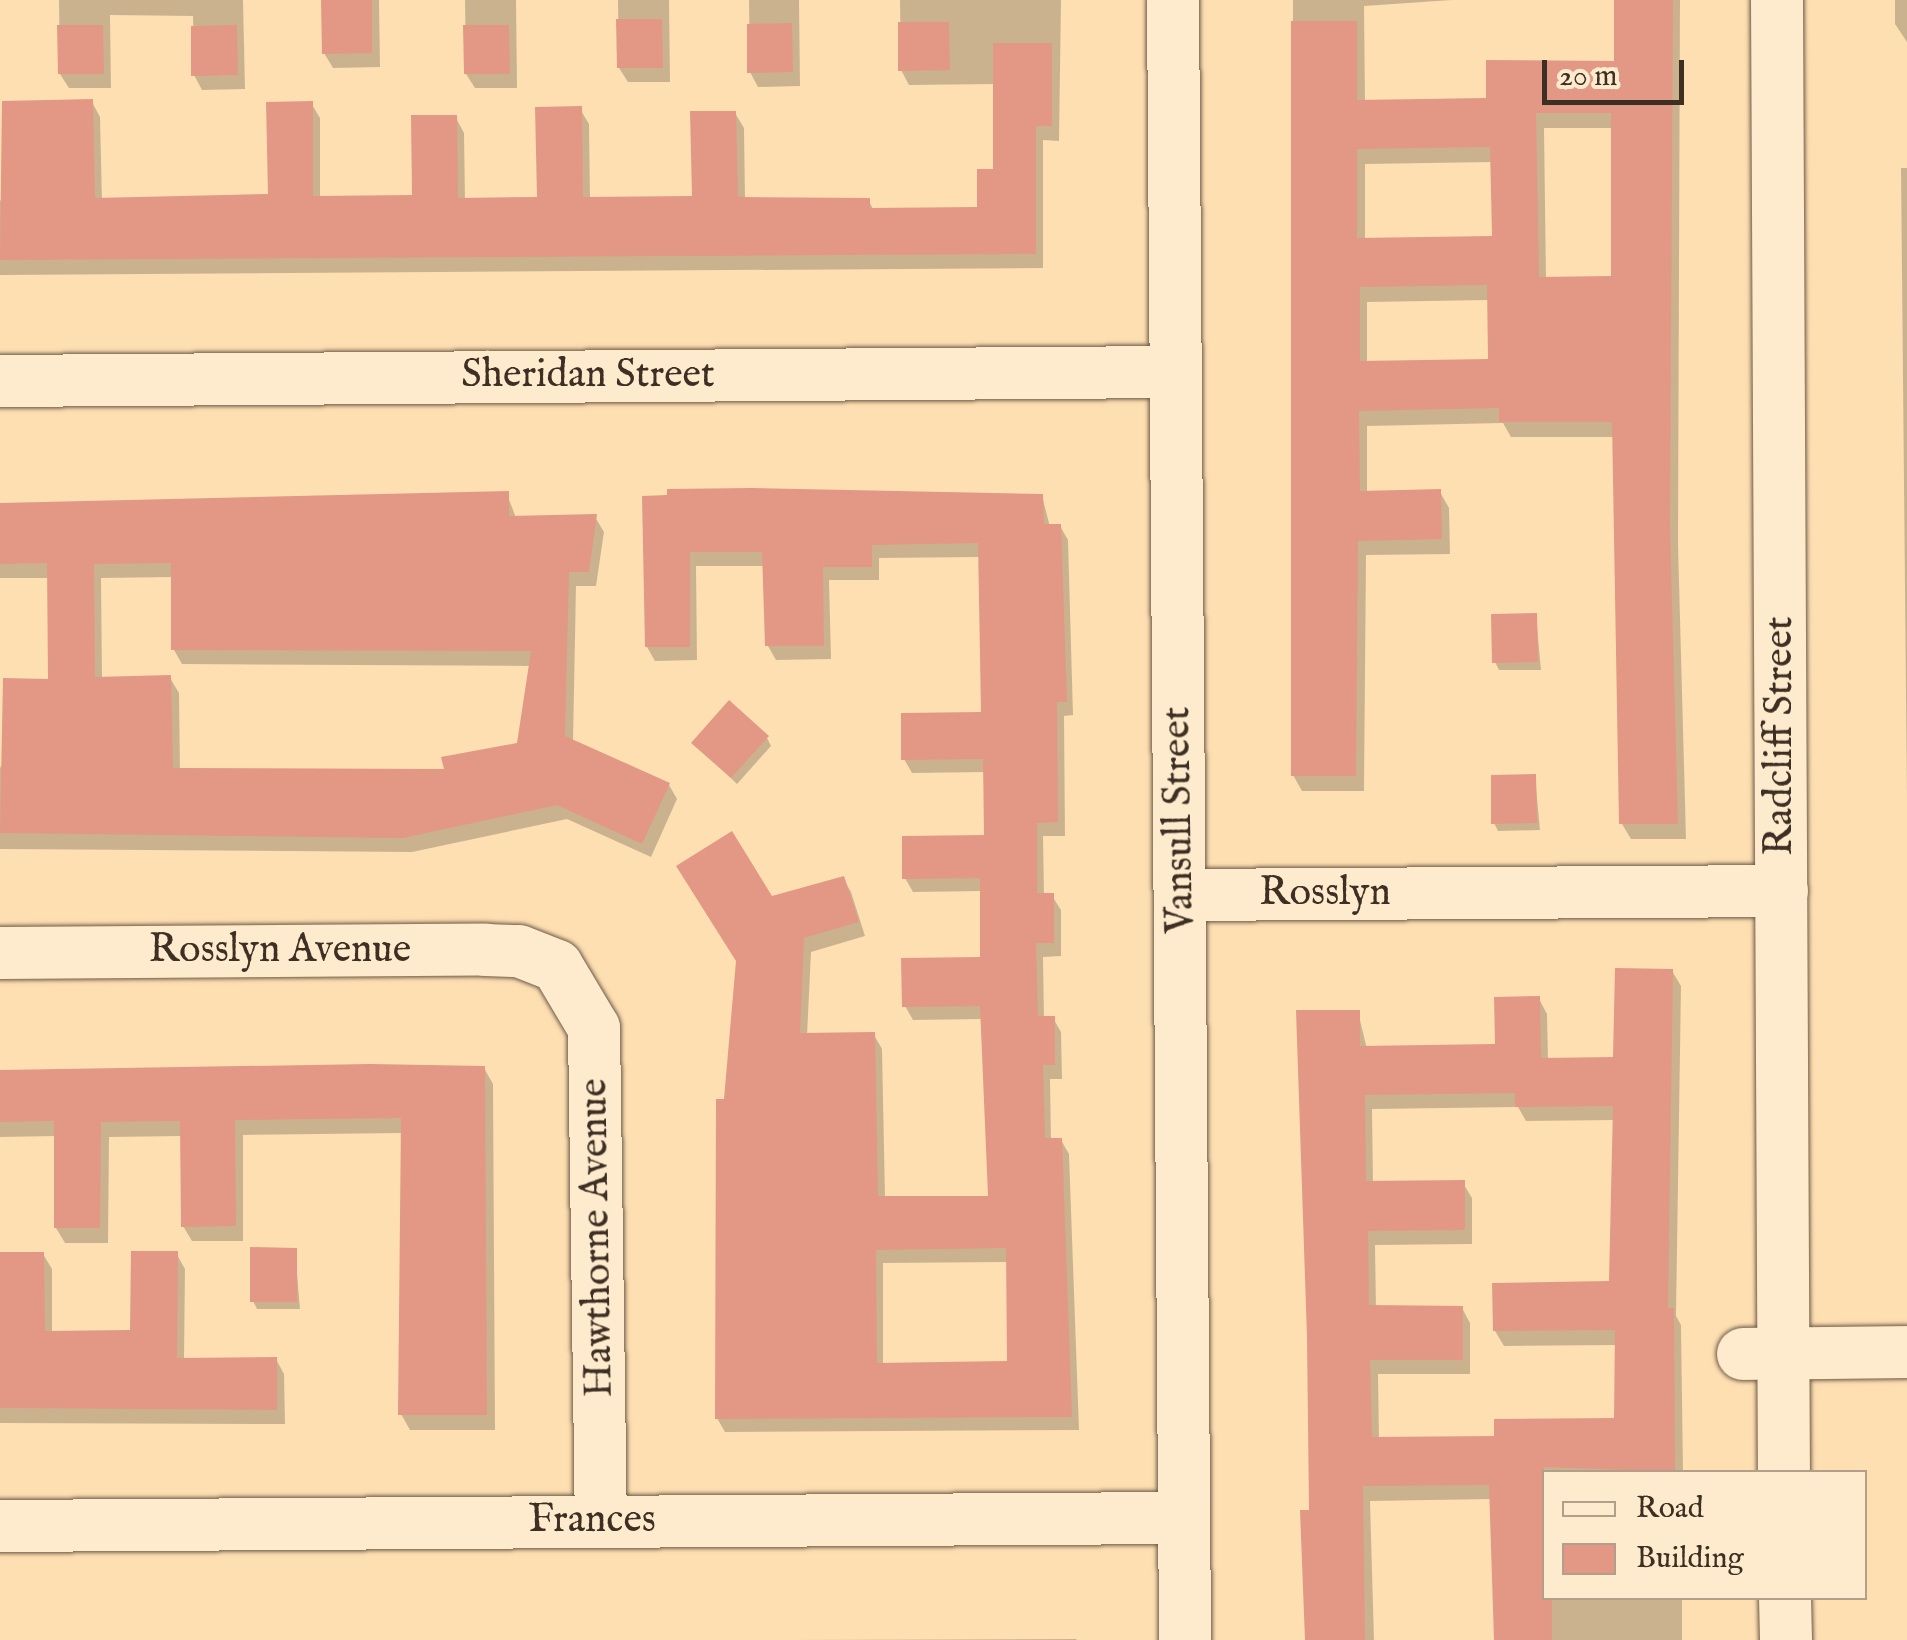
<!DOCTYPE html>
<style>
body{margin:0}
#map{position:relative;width:1907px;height:1640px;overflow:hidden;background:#fedfb2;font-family:"IM FELL English",serif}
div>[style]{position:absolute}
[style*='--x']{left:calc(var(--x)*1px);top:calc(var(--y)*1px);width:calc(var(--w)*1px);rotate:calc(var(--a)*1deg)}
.shadow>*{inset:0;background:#0003}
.building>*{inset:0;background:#e29884}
.roads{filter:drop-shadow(0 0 2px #6d5b47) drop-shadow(0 0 2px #6d5b47)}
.street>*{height:52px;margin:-26px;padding:0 26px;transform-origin:26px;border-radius:26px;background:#feeacd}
span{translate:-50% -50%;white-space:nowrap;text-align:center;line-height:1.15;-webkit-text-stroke:10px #feeacd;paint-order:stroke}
.street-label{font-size:40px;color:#3d2f23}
.legend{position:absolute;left:1542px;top:1470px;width:325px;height:130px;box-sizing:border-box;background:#feeacd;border:2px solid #b19f89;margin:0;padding:12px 18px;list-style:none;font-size:30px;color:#3d2f23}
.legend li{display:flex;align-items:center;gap:20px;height:50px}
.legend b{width:50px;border:2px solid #b19f89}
.scale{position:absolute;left:1542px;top:60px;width:142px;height:45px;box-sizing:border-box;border:5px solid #3d2f23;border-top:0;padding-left:12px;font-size:30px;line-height:35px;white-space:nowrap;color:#3d2f23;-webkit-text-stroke:8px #feeacd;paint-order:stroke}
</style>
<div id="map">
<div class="shadow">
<i style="clip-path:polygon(59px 0,243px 0,245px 89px,202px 90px,194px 75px,193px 16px,110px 15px,111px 88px,69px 88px,60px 74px)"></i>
<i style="clip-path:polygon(323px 0,379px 0,380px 67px,333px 68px,324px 53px)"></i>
<i style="clip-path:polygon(465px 0,516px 0,517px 88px,475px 88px,466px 74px)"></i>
<i style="clip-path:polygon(618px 0,669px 0,670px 82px,628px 82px,619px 68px)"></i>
<i style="clip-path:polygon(749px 0,799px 0,800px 86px,758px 87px,750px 72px)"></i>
<i style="clip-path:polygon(900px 0,1061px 0,1059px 141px,1043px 140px,1043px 268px,0 275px,0 201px,92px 102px,100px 117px,102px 201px,271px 197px,311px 103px,320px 118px,320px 198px,414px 197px,456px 118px,464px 133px,465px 201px,540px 199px,580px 109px,589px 124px,590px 199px,694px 198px,735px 113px,744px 128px,745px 199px,869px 201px,874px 211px,979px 209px,995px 172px,996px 84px,909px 85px,901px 70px)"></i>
<i style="clip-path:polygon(evenodd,1293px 0,1452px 0,1364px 6px,1365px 102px,1488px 101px,1617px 63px,1616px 0,1680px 0,1678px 544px,1686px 839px,1631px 839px,1622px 824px,1614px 437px,1511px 437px,1503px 423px,1367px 426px,1367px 493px,1440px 492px,1449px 508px,1450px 554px,1366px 555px,1364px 791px,1302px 791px,1293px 775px,1293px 0,1544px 128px,1614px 128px,1614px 278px,1546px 279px,1544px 128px,1293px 0,1493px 162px,1495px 238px,1365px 240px,1365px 164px,1493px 162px,1293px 0,1489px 300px,1491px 361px,1367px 363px,1367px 302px,1489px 300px)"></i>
<i style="clip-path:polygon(1895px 0,1907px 0,1907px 42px,1895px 24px)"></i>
<i style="clip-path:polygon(1901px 168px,1907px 168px,1907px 799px)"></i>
<i style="clip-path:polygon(evenodd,507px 494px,516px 518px,595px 517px,604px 532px,596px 586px,576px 586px,573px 742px,669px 785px,677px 799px,651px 857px,567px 819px,412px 852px,0 849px,0 768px,50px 681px,50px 578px,0 578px,0 504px,507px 494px,174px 577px,174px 650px,182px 664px,532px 666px,519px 746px,447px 772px,180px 771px,179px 693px,170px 678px,102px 679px,101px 578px,174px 577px)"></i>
<i style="clip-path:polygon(evenodd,1042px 496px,1050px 527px,1060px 526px,1068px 540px,1073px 715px,1064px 716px,1065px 836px,1043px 836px,1044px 896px,1052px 896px,1061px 910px,1061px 956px,1043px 957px,1044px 1018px,1053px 1018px,1061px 1032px,1062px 1079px,1050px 1079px,1051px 1140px,1061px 1140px,1069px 1154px,1079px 1430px,725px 1432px,717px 1418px,726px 1102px,771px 899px,843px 878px,851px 892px,865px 936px,811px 952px,807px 1036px,874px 1035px,882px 1049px,885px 1198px,991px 1199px,983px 1019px,913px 1020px,905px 1006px,982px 959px,982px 891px,913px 892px,905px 878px,986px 838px,986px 772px,912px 773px,904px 759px,983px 714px,980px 557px,879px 558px,879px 580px,829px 580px,831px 659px,776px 660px,768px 646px,765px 566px,696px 566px,697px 660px,655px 661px,647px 647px,644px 498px,1042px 496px,1008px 1262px,1009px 1363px,883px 1365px,883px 1263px,1008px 1262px)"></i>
<i style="clip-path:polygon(1536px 616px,1541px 670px,1499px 670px,1495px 662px)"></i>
<i style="clip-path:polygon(767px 738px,771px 746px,737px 784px,694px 743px)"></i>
<i style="clip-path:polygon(1535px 777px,1540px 830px,1498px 831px,1494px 823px)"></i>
<i style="clip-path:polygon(evenodd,1672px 971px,1681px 986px,1676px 1316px,1681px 1325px,1683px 1472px,1544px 1472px,1544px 1598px,1682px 1598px,1682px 1640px,1496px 1640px,1492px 1499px,1370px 1501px,1374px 1640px,1306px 1640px,1311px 1513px,1358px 1012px,1367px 1049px,1497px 1047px,1539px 999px,1547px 1014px,1548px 1060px,1616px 1059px,1672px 971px,1518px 1107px,1526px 1121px,1615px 1120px,1612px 1284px,1495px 1331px,1504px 1346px,1617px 1345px,1616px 1420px,1497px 1439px,1379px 1440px,1378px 1374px,1470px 1374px,1470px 1323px,1462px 1308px,1376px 1308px,1375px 1245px,1472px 1244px,1472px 1198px,1463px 1183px,1373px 1184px,1372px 1109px,1518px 1107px)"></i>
<i style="clip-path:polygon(484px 1068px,493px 1084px,495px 1430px,410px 1430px,401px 1414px,403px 1133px,243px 1135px,243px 1241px,192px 1241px,183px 1226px,183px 1136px,109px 1137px,108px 1243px,65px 1243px,56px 1228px,57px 1136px,0 1137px,0 1072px)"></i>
<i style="clip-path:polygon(295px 1250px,300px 1309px,257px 1309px,253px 1301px)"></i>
<i style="clip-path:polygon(176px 1253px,185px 1269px,184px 1360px,276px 1359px,284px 1374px,285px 1424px,0 1423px,0 1254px,43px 1254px,52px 1269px,52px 1334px,133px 1333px)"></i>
<i style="clip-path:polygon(1076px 1639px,1077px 1640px,789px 1640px)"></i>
</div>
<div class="building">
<i style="clip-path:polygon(321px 0,372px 0,372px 53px,322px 54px)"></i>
<i style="clip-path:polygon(evenodd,1614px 0,1673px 0,1670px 527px,1678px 824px,1619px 824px,1612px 422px,1499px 422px,1499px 408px,1359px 411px,1360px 491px,1441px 489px,1442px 539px,1358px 541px,1356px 776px,1291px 776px,1291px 21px,1357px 21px,1357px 100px,1486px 98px,1486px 60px,1614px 61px,1614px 0,1536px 113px,1611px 113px,1611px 276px,1539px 277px,1536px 113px,1614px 0,1490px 147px,1492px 236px,1357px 238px,1357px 149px,1490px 147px,1614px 0,1487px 285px,1488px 359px,1360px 361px,1360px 287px,1487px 285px)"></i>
<i style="clip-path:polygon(616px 19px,662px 19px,663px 68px,617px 68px)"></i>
<i style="clip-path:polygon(898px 22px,949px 22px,950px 70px,898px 71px)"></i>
<i style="clip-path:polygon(792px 23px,793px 72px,747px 73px,747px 24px)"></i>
<i style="clip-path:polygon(57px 25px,103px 25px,104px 74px,58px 74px)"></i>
<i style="clip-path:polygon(237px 25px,238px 75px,191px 76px,191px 26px)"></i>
<i style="clip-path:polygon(463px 25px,509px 25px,510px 74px,464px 74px)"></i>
<i style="clip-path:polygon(993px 43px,1052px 43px,1052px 126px,1036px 126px,1036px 254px,0 260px,2px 101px,93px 99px,95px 198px,268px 194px,266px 102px,313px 101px,313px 196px,412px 195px,411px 115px,457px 115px,458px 198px,537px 197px,535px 107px,582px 106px,583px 197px,692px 196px,690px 111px,736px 111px,738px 197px,870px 198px,870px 208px,977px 207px,977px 169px,993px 169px)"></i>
<i style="clip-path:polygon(evenodd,752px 488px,1043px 494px,1044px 524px,1061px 524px,1067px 702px,1057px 702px,1058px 822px,1037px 823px,1037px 893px,1054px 893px,1054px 943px,1036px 943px,1038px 1016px,1055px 1016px,1055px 1065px,1043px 1065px,1045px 1138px,1062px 1138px,1072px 1417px,715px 1419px,716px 1099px,724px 1099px,736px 961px,676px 866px,732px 831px,772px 896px,844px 876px,859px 922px,804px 938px,800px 1033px,875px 1032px,878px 1196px,988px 1196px,980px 1006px,902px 1007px,901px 958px,980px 957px,980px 878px,902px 879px,902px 836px,984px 835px,983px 759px,901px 760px,901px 713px,981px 712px,978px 543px,872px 545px,872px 567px,823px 567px,824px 646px,765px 646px,762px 552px,690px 552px,690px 647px,645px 647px,642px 496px,667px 495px,667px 489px,752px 488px,1006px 1248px,1007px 1361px,877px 1363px,876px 1250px,1006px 1248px)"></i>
<i style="clip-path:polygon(evenodd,509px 491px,509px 516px,597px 514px,589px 572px,569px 572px,565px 736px,670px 783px,642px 844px,557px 805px,403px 838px,0 833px,3px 678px,48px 679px,47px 563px,0 564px,0 503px,509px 491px,171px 563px,171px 650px,531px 651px,517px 743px,441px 757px,444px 769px,173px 768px,171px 675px,95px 677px,94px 564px,171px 563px)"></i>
<i style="clip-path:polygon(1537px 613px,1538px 662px,1492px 663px,1491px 614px)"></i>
<i style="clip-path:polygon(729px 700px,769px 736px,731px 778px,691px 743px)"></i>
<i style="clip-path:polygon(1536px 774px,1537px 823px,1491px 824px,1491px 775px)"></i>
<i style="clip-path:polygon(evenodd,1615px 968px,1673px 969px,1668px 1308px,1674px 1308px,1675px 1472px,1544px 1467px,1544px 1598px,1552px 1598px,1552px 1640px,1494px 1640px,1489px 1485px,1363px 1486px,1365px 1640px,1305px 1640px,1300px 1510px,1309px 1510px,1307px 1337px,1296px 1010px,1360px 1010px,1360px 1046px,1495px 1044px,1494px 997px,1540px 996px,1541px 1058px,1613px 1057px,1615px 968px,1515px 1093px,1515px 1107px,1613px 1106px,1609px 1281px,1492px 1283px,1493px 1331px,1615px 1330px,1614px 1418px,1494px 1419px,1494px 1436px,1372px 1437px,1370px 1360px,1463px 1360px,1463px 1306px,1369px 1305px,1368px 1231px,1465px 1230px,1465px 1180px,1366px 1181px,1365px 1095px,1515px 1093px)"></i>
<i style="clip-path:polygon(370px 1064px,485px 1066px,487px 1415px,398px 1415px,401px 1118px,235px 1120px,236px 1226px,181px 1227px,180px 1121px,101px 1122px,100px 1228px,54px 1228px,54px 1121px,0 1122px,0 1070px)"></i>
<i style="clip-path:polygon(250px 1247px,297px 1248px,297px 1302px,250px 1302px)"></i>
<i style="clip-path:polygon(131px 1251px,178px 1251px,177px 1358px,277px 1357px,277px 1410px,0 1408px,0 1252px,44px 1252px,45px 1331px,130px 1330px)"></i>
</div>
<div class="roads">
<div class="street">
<i style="--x:1173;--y:0;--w:1640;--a:89.58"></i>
<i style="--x:1777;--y:0;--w:1472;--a:89.73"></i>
<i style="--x:0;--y:381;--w:1176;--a:-0.44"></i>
<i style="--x:1181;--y:895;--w:601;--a:-0.38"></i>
<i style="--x:0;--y:953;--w:486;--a:-0.4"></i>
<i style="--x:486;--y:950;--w:33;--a:2"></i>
<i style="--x:519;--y:951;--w:41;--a:21.5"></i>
<i style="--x:557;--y:966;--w:72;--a:59.2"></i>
<i style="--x:594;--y:1028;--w:493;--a:89.2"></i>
<i style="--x:1743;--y:1354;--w:164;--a:-0.7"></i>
<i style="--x:0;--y:1526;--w:1183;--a:-0.39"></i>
<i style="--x:1785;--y:1598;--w:42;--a:88.6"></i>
</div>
</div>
<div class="street-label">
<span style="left:588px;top:376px">Sheridan Street</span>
<span style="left:1781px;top:736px;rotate:-90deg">Radcliff Street</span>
<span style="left:1180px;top:820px;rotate:-91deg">Vansull Street</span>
<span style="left:1325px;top:894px">Rosslyn</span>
<span style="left:280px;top:951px">Rosslyn Avenue</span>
<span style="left:598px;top:1238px;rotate:-91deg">Hawthorne Avenue</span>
<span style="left:592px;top:1521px">Frances</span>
</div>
<ul class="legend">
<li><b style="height:12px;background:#feeacd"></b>Road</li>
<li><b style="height:28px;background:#e29884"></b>Building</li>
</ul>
<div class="scale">20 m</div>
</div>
